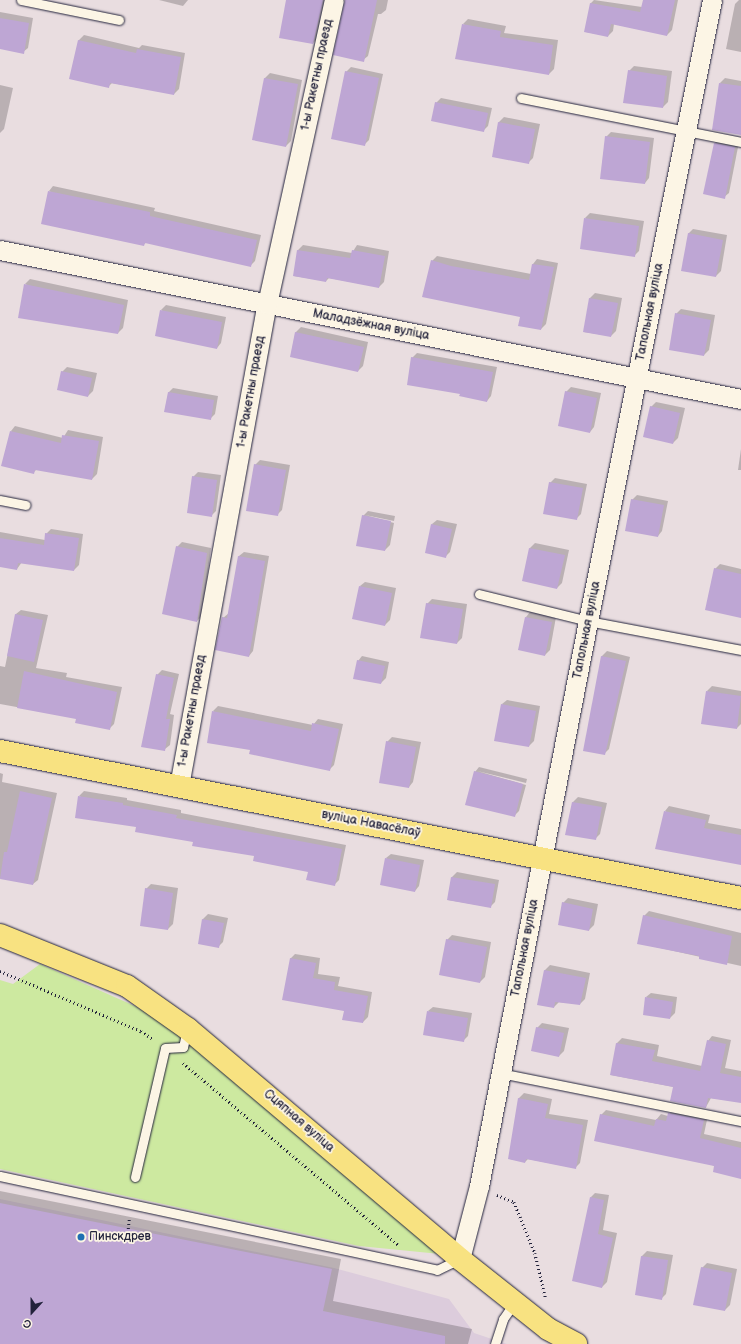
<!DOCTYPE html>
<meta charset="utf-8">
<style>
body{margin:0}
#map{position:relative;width:741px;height:1344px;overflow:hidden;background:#e9dde0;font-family:"Balsamiq Sans",sans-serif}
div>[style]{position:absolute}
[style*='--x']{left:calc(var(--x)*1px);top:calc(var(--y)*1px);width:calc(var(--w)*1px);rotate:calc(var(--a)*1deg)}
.built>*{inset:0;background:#dcccdc}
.green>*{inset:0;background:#cde9a0}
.shadow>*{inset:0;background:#0003}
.building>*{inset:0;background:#bea6d4}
.path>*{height:2.5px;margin-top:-1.25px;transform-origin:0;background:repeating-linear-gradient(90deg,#22223b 0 1px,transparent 0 4px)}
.roads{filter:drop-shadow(0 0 1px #22223b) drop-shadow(0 0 1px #22223b)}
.lane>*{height:9px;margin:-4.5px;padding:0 4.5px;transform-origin:4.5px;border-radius:4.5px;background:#fcf5e5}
.street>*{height:19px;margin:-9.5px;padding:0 9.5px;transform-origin:9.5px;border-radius:9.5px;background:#fcf5e5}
.primary>*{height:22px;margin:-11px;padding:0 11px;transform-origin:11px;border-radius:11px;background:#f8e281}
.dots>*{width:11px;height:11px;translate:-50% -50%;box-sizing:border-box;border:2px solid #fcf5e5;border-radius:50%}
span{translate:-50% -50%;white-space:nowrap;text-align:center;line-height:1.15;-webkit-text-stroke:3.5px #fcf5e5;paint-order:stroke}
.street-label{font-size:12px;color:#22223b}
.poi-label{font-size:12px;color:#22223b}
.left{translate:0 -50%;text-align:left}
.north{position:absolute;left:12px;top:1292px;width:40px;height:40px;-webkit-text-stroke:3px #fcf5e5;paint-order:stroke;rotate:201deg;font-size:11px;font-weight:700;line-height:16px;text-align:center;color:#22223b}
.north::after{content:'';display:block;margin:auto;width:14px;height:18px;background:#22223b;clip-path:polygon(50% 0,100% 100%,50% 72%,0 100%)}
</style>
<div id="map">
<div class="built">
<i style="clip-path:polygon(0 1199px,334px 1268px,449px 1299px,474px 1333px,507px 1344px,0 1344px)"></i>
</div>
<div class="green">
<i style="clip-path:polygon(40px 964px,137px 1007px,213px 1056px,440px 1254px,359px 1246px,0 1169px,0 980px,13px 984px)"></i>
</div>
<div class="shadow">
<i style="clip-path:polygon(159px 0,188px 0,183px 6px)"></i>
<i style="clip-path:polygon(287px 0,326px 0,318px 38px,313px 43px)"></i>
<i style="clip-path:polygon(346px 0,388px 0,386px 10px,381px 14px,378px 14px,368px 56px,363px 60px)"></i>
<i style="clip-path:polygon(594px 0,642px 7px,644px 0,678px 0,672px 30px,667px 35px,614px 24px,613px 31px,608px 36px,586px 32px,591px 3px)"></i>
<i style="clip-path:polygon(739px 0,741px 0,741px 52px,726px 49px,735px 4px)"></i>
<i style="clip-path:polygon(0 12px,33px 18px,28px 48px,23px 52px,0 48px)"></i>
<i style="clip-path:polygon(468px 19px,506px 26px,504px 33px,558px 40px,554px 69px,549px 74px,463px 24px)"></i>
<i style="clip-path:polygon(84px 35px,139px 48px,142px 45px,185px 53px,179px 89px,174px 94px,112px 83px,108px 87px,70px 78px,79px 40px)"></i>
<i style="clip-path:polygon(634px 66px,672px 71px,668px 102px,663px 107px,629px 71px)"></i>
<i style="clip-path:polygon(351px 67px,383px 74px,369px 140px,364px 145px,346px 72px)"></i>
<i style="clip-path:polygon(270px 73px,302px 80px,291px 141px,286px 146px,253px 139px,265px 78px)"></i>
<i style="clip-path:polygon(725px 78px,741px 81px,741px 134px,720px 83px)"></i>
<i style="clip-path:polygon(0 85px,13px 88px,4px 129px,0 133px)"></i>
<i style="clip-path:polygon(441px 98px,492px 108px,488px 126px,483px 131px,436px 103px)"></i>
<i style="clip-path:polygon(504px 117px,540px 124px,533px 158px,528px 163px,493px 156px,499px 122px)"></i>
<i style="clip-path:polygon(611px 132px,654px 138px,649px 178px,645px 183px,606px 137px)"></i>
<i style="clip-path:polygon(720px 138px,739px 142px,729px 193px,724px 197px,715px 143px)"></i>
<i style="clip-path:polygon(53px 186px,155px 208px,154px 211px,261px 235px,255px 261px,250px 266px,147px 242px,143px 245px,49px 191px)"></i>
<i style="clip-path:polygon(590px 213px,644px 221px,639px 251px,634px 256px,585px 218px)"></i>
<i style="clip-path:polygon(693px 229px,727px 235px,721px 271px,716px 276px,688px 234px)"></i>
<i style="clip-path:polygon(303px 245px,352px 253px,357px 245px,389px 251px,384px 282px,379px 287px,329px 278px,326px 281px,294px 276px,298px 250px)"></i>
<i style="clip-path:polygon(437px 256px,531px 274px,533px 264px,537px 259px,558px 263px,546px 324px,541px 329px,432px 261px)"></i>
<i style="clip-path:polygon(30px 279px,128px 300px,123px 328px,118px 333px,25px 284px)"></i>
<i style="clip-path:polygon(595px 293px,622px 298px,616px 331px,611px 336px,584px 332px,590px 298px)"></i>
<i style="clip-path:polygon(166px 305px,226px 317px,221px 343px,217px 348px,161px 310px)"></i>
<i style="clip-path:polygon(681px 309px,715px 315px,709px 350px,704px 355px,676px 314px)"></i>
<i style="clip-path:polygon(301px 327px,368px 342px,363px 366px,358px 371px,291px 356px,296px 332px)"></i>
<i style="clip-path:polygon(417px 353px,497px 367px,491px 396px,487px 401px,461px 393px,412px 358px)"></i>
<i style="clip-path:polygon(67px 367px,97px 373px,93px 391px,88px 396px,62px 372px)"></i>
<i style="clip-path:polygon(571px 387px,601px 393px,594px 427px,590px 432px,566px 392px)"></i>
<i style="clip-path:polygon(173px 388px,218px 396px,215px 414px,210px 419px,168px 393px)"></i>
<i style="clip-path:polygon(656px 402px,685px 408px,678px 438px,673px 443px,651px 407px)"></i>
<i style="clip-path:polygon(15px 426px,63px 438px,68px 430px,103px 437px,97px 474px,92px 479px,37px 469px,33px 473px,11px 431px)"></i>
<i style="clip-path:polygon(741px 449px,741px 470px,738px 470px)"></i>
<i style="clip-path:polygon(260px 460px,290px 465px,282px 510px,277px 515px,255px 465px)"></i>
<i style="clip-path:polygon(198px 472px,221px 475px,216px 511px,211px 516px,193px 477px)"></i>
<i style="clip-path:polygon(555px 478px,587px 484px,581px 514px,576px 519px,550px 483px)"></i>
<i style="clip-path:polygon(637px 495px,668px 501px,662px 531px,658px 536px,632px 500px)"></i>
<i style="clip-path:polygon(368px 511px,395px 516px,394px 521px,365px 515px,394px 523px,390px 545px,385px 550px,363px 516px)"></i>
<i style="clip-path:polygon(437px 520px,457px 524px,450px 552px,445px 557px,432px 524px)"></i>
<i style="clip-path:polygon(51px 529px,83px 534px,79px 565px,74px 570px,22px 562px,17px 569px,0 566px,0 532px,45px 540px,46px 534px)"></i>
<i style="clip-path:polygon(182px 542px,211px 548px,202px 616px,197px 621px,177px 547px)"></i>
<i style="clip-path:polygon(535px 543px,569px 550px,562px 583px,557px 588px,523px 580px,530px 548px)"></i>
<i style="clip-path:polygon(244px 552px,269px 556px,253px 651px,249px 656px,223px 618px,229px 613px,239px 556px)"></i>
<i style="clip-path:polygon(720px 564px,741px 569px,741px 617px,715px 569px)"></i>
<i style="clip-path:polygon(365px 582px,396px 588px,390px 620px,385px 625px,360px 586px)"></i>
<i style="clip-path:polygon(432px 599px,467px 604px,462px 638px,457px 643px,427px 604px)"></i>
<i style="clip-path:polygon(21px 610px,48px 615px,36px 668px,67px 673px,66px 677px,122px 687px,114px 724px,109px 729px,77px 718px,0 704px,0 666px,5px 667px,16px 614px)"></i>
<i style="clip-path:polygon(530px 612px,556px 617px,550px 650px,545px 655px,526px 617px)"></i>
<i style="clip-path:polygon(607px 651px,630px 657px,609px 749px,604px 754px,602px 656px)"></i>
<i style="clip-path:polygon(362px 656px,389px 662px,386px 678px,381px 683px,358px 661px)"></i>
<i style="clip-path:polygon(162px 670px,179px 674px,170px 714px,174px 715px,170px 745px,165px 749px,157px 675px)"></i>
<i style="clip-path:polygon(712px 686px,741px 691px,741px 724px,737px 728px,707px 691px)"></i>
<i style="clip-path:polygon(507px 700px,540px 706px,534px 741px,529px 746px,502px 704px)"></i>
<i style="clip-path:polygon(218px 706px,313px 725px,318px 719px,343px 724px,334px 765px,329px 770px,251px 749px,213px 711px)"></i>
<i style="clip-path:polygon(392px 737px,421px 742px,413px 782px,409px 787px,387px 742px)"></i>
<i style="clip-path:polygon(479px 767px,527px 779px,526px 783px,477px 771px,526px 785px,519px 811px,514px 816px,475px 772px)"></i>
<i style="clip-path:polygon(0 773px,3px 774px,2px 782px,57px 793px,38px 880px,33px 884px,0 878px)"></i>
<i style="clip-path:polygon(84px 791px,127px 798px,127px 800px,181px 810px,181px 813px,346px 845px,339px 880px,334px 885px,309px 871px,255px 855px,137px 827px,79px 796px)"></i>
<i style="clip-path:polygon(578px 797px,607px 803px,600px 834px,595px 839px,567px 834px,573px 802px)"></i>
<i style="clip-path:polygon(669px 806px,710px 815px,708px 823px,741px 829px,741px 864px,665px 811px)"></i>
<i style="clip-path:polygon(391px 854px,424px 860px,419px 886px,415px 891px,386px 858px)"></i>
<i style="clip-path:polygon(457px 872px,499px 880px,495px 902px,490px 907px,448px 900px,452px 877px)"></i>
<i style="clip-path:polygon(151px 884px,178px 888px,173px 924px,168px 929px,146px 889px)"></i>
<i style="clip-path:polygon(568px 898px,598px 904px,594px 925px,589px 930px,563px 903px)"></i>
<i style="clip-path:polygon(649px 911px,741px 933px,741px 966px,638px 943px,644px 916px)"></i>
<i style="clip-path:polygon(208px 914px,228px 918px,223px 942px,218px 947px,200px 943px,203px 919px)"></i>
<i style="clip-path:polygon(452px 935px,491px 942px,485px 977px,480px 982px,447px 940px)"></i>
<i style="clip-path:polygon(295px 954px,320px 958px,318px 974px,340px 977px,338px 986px,372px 992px,368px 1017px,363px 1022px,345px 1010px,290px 959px)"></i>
<i style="clip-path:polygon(550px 965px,590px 973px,585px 999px,580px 1004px,559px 1002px,554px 1007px,538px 1004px,545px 970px)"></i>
<i style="clip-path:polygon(651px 993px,677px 997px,675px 1013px,670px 1018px,646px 997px)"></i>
<i style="clip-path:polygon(433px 1007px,472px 1013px,468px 1036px,463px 1041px,428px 1011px)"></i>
<i style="clip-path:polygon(542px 1023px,569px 1028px,564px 1051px,559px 1056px,537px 1028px)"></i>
<i style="clip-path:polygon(712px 1036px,731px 1040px,725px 1068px,741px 1071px,741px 1102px,711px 1098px,706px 1107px,674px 1087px,611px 1075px,617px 1043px,622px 1038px,659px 1045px,657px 1056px,702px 1066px,708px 1041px)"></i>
<i style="clip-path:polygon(524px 1093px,552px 1099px,549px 1114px,588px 1120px,580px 1163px,575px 1168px,528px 1159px,525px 1162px,510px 1159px,519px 1098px)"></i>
<i style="clip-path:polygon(674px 1108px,708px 1115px,704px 1134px,741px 1142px,741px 1178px,601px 1115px,606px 1110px,656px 1120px,661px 1114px,668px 1116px)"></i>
<i style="clip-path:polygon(0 1191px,341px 1259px,333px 1301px,472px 1329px,468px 1344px,0 1344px)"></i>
<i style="clip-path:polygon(595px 1193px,609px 1195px,603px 1230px,617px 1233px,607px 1282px,602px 1287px,591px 1197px)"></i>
<i style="clip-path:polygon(647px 1251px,673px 1255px,666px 1294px,661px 1299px,636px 1294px,642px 1256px)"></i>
<i style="clip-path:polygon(707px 1263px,737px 1269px,730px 1305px,725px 1310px,702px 1268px)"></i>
</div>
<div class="building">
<i style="clip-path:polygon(286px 0,323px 0,313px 44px,279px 38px)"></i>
<i style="clip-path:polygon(345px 0,377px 0,364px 62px,333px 55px)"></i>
<i style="clip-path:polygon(643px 0,675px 0,667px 36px,611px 24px,608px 37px,584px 32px,590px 3px,640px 12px)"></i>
<i style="clip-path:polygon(0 18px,29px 23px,24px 54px,0 49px)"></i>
<i style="clip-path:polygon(462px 24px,501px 31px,500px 37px,553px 45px,549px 75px,455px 59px)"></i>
<i style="clip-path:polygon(78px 40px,136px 53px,137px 49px,181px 57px,174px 95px,110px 83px,109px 88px,69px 79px)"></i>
<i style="clip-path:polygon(628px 70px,667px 76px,663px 108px,623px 103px)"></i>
<i style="clip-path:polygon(345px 71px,379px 78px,365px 146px,331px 139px)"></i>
<i style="clip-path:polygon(264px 78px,298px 84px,286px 147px,252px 140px)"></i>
<i style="clip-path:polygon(719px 83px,741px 86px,741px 135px,712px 130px)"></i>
<i style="clip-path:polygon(435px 102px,488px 113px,484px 132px,431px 121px)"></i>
<i style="clip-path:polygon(498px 122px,535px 129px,529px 164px,492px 157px)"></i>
<i style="clip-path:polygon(605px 136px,650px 142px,645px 184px,600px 179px)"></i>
<i style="clip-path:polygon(714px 143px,735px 147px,725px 199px,703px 194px)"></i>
<i style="clip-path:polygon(48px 191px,150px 212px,150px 216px,257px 240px,251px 267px,145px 243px,144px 246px,41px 224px)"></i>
<i style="clip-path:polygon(584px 218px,639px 226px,635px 257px,580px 249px)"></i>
<i style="clip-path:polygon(688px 233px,723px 240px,716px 277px,681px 271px)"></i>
<i style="clip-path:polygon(297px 250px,350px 258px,352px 250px,385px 256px,379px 288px,327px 278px,326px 282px,293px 276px)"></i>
<i style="clip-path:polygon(431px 260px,451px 266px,529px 280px,532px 264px,554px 267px,541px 330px,518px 326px,520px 317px,422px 297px)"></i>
<i style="clip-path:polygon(24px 284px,124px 305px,118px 334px,18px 318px)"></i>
<i style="clip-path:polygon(589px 298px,618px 303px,611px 337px,583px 332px)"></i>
<i style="clip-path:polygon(160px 310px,222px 322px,217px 349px,155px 336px)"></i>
<i style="clip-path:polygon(675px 313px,711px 320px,704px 356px,669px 350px)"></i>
<i style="clip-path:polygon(295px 332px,364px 347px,358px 372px,290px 357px)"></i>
<i style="clip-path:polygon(411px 357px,493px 372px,487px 402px,459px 396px,460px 394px,407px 385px)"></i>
<i style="clip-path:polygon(61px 371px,92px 378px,88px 397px,57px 390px)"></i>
<i style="clip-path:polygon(565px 391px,597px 398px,590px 433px,558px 426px)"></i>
<i style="clip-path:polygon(168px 392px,214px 400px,211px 420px,164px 412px)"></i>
<i style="clip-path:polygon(650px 406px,680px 413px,673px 444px,643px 437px)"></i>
<i style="clip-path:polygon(10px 431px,61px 443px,62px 435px,99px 441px,92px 480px,35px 470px,34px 474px,1px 466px)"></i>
<i style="clip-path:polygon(254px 464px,286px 470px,278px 516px,246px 511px)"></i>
<i style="clip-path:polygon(192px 476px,217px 480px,212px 517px,187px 513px)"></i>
<i style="clip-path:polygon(549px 482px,583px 488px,577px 520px,543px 514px)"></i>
<i style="clip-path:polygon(631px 499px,664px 505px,658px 537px,625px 531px)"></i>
<i style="clip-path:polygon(362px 515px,391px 521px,385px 551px,356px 546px)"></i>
<i style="clip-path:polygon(431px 524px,452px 529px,446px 558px,425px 553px)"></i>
<i style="clip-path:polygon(45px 533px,79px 538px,74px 571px,18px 563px,17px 570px,0 567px,0 538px,44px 545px)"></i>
<i style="clip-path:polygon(176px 546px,207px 553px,197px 622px,162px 614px)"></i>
<i style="clip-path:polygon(529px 548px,565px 555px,557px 589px,522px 581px)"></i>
<i style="clip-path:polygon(238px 556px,265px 561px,249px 657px,215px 650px,222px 617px,227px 618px)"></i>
<i style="clip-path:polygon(714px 568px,741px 574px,741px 618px,705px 610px)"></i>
<i style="clip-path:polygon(359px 586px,392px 593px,385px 626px,352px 619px)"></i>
<i style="clip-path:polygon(426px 603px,463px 609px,457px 644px,420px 638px)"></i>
<i style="clip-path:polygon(15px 614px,43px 620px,34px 662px,7px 656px)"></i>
<i style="clip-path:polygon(525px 617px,552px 622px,545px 656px,518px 650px)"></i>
<i style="clip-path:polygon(601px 656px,626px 661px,605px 755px,583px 751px)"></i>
<i style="clip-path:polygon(357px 660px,385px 666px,381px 684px,353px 679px)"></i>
<i style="clip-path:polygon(24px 671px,117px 692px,110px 730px,75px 723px,76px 719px,17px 708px)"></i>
<i style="clip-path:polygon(156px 674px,174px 678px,166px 719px,170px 719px,165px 751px,141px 747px)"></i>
<i style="clip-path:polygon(706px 691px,741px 696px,737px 729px,701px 724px)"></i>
<i style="clip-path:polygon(501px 704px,536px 711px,529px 747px,494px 741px)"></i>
<i style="clip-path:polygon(212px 711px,311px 731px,312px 723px,339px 729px,330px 771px,249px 754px,250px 750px,207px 743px)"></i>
<i style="clip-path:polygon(386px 741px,416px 747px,409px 788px,379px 783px)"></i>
<i style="clip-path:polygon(474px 771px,523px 784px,515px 817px,465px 805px)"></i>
<i style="clip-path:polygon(20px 791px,52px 798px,33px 885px,0 879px,4px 852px,7px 852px)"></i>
<i style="clip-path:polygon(78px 796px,123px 803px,123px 805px,177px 815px,176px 818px,342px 849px,335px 886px,306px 880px,308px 872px,253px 861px,254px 856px,192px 846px,193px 842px,135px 832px,136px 827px,75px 818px)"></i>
<i style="clip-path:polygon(572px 802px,602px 807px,596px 840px,565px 835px)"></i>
<i style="clip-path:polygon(664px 811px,706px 820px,704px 828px,741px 835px,741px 865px,655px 849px)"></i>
<i style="clip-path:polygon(385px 858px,420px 865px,415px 892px,380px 885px)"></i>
<i style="clip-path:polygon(451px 877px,495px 884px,491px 908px,447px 900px)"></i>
<i style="clip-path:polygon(145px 888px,173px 893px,168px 930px,140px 926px)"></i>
<i style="clip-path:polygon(562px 902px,593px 909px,589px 931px,558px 925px)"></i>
<i style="clip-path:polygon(643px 915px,732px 936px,727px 965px,699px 959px,699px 956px,637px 944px)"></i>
<i style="clip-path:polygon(202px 919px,224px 923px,219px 948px,198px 944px)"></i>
<i style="clip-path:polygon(446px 939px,487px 947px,480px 983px,439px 975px)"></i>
<i style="clip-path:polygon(290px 958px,316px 963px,313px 978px,335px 982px,334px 990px,368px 996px,363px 1023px,342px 1020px,344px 1011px,282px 1000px)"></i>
<i style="clip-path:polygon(544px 970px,586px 978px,580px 1005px,555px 1002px,554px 1008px,537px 1005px)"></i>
<i style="clip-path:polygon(645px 997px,673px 1002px,670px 1019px,643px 1015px)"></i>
<i style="clip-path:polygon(427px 1011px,468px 1018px,464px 1042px,423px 1035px)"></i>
<i style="clip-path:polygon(536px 1027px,564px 1033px,559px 1057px,531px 1051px)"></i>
<i style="clip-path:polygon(707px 1040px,726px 1044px,720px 1073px,741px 1077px,741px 1103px,708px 1098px,706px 1108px,670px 1101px,673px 1087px,610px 1075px,616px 1043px,655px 1050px,652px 1061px,700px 1071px)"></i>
<i style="clip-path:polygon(518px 1098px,548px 1104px,545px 1118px,583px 1125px,576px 1169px,526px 1159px,525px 1163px,508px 1159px)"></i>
<i style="clip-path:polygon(668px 1113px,704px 1120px,700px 1138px,741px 1148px,741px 1179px,713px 1172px,714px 1166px,594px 1141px,600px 1114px,654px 1126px,656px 1119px,666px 1121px)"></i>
<i style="clip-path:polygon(590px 1197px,604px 1200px,598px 1234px,613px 1238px,602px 1288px,572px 1281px)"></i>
<i style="clip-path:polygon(0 1203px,332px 1269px,323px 1311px,445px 1336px,445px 1344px,0 1344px)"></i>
<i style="clip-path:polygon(641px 1256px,668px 1260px,662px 1300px,635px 1295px)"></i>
<i style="clip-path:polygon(701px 1267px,732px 1273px,725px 1311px,693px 1305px)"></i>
</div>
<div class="path">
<i style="--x:0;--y:971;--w:153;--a:23.1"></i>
<i style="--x:141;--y:1031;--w:14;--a:34"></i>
<i style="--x:183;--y:1063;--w:282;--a:40.2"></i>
<i style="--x:497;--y:1195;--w:18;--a:22"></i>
<i style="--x:514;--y:1202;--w:55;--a:67.6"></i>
<i style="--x:535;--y:1253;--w:47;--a:76.6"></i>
<i style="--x:128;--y:1229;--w:10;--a:-84"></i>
</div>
<div class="roads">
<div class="lane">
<i style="--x:21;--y:0;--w:100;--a:11.5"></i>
<i style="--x:521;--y:98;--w:224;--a:11.3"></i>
<i style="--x:0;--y:500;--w:26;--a:11"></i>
<i style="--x:479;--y:594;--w:112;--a:13.9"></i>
<i style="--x:588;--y:621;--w:156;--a:10.7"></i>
<i style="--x:500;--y:1073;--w:246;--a:11.3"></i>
<i style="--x:0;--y:1176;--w:447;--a:12.1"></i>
<i style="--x:437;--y:1270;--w:25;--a:-26"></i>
<i style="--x:135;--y:1177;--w:132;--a:-76.9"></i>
<i style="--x:165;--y:1048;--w:18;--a:-3"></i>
<i style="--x:183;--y:1047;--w:17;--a:-77"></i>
<i style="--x:495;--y:1344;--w:26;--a:-72"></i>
<i style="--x:503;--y:1319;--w:19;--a:-55"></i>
</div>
<div class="street">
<i style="--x:0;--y:250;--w:756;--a:11.37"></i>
<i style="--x:179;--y:786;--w:490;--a:-79.7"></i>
<i style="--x:267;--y:304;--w:311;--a:-77.6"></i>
<i style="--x:460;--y:1259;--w:75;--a:-75.4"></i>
<i style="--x:479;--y:1186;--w:575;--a:-79.08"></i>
<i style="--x:588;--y:621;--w:633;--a:-78.71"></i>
</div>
<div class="primary">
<i style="--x:0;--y:751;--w:755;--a:11.22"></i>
<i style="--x:0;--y:935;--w:137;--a:21.9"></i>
<i style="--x:127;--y:986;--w:75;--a:35.2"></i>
<i style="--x:188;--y:1029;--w:356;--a:40.2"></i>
<i style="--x:460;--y:1259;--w:112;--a:38.5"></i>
<i style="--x:548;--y:1329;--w:32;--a:28"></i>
</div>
</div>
<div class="dots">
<i style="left:81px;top:1237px;background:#1f6fb2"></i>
</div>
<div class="street-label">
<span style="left:317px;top:75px;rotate:-78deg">1-ы Ракетны праезд</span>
<span style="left:650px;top:312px;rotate:-79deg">Тапольная вуліца</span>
<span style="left:371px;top:325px;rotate:11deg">Маладзёжная вуліца</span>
<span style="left:251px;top:392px;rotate:-80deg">1-ы Ракетны праезд</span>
<span style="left:587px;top:630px;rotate:-79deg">Тапольная вуліца</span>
<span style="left:192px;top:711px;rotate:-80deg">1-ы Ракетны праезд</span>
<span style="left:371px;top:824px;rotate:11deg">вуліца Навасёлаў</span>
<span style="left:525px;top:948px;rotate:-79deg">Тапольная вуліца</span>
<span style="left:299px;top:1121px;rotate:41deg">Сцяпная вуліца</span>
</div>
<div class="poi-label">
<span class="left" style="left:89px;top:1237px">Пинскдрев</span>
</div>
<div class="north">С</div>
</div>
